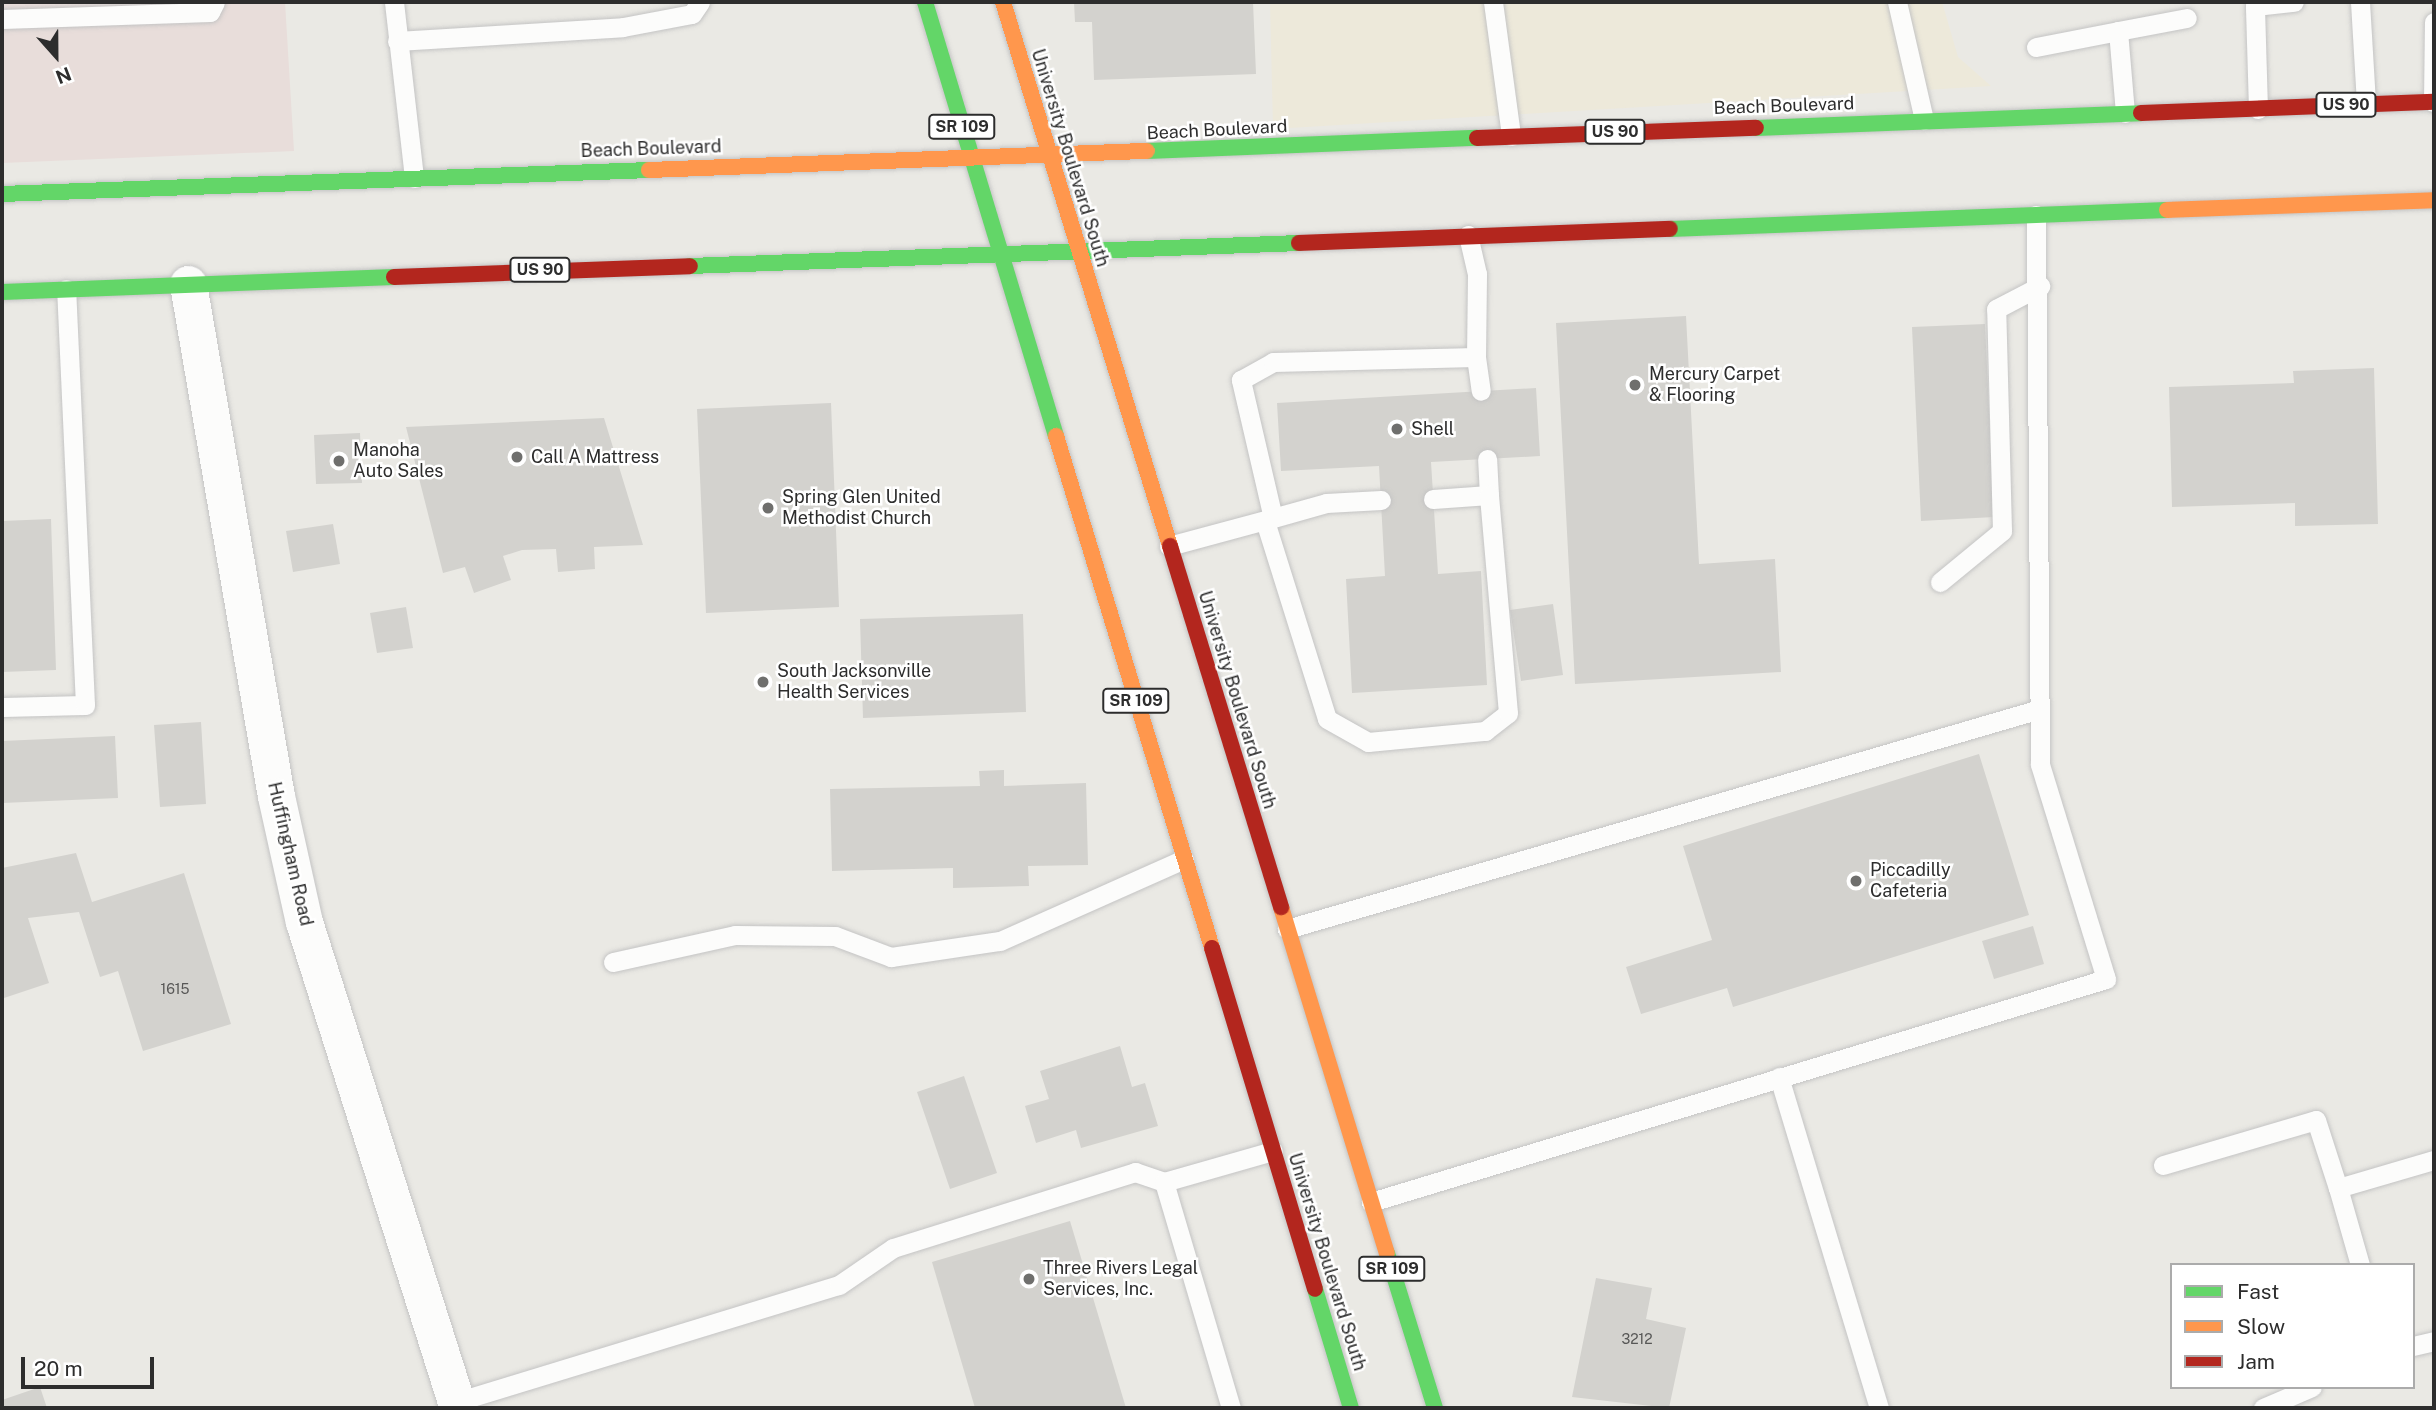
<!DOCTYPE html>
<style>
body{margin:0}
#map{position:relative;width:2436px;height:1410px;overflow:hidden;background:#eae9e4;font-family:"Public Sans",sans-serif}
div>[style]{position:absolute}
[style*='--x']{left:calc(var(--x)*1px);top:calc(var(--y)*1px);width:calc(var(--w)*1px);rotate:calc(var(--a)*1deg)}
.education>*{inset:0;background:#ede9da}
.medical>*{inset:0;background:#e8ddda}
.building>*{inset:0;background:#d3d2ce}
.roads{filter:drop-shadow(0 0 2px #c4c4c4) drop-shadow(0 0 2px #c4c4c4)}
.lane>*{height:19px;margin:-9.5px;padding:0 9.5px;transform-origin:9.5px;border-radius:9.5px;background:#fcfcfb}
.street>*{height:37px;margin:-18.5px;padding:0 18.5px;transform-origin:18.5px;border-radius:18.5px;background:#fcfcfb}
.fast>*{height:16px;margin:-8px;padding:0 8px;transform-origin:8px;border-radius:8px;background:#63d668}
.slow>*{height:16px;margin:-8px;padding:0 8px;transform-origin:8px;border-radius:8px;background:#ff974d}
.jam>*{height:16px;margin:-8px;padding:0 8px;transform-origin:8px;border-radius:8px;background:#b3261e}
.dots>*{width:19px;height:19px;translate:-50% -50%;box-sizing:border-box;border:4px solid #fff;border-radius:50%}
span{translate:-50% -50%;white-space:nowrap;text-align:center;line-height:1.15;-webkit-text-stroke:5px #fff;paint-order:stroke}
.number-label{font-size:14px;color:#575756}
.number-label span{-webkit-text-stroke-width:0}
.shield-label span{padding:2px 5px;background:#fff;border:2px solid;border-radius:5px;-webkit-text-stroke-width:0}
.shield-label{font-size:16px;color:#2d2d2d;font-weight:700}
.street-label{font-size:18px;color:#2d2d2d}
.poi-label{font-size:18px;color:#2d2d2d}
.left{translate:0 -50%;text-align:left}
.frame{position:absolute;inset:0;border:4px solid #2d2d2d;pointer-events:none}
.legend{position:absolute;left:2170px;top:1263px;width:245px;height:126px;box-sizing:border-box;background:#fff;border:2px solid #ababab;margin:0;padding:9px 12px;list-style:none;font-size:21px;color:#2d2d2d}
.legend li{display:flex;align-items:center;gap:14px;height:35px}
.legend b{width:35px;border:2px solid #ababab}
.north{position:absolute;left:21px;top:21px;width:70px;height:70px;-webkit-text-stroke:5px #fff;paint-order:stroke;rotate:159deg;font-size:19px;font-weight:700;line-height:28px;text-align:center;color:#2d2d2d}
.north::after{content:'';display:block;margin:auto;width:24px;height:32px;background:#2d2d2d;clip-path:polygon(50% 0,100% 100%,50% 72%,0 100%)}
.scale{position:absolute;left:21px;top:1357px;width:133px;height:32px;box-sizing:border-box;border:4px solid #2d2d2d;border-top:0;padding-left:9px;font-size:21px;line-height:24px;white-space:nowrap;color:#2d2d2d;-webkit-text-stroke:5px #fff;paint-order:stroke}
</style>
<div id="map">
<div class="education">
<i style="clip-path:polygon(1270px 2px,1942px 2px,1958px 57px,1991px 86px,1273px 129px)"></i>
</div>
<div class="medical">
<i style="clip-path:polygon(2px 2px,285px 2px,294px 151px,2px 163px)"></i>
</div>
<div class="building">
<i style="clip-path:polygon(1074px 2px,1253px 2px,1256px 74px,1094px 80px,1092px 22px,1075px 22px)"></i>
<i style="clip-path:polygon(1686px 316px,1699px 564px,1775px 559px,1781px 672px,1575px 684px,1556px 323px)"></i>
<i style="clip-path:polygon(1985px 324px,1994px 517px,1921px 521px,1912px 327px)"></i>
<i style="clip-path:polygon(2374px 368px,2378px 524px,2295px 526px,2295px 503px,2172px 507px,2169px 387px,2294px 383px,2293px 371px)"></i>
<i style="clip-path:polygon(1536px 388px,1540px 456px,1431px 462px,1438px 574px,1481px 571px,1487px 685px,1352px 693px,1346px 579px,1385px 576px,1379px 466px,1281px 471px,1277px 403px)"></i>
<i style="clip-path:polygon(831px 403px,839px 607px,706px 613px,697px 409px)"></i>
<i style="clip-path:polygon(604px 418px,643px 545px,594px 547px,595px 569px,558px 572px,556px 549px,522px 550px,503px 556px,511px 580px,474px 593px,465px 567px,443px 573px,406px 427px)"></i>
<i style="clip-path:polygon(360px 433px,362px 483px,316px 484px,314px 435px)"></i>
<i style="clip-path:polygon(51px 519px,56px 670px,2px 672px,2px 521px)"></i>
<i style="clip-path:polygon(333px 524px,340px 564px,293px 572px,286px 531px)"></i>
<i style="clip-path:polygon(1553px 604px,1563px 675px,1521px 681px,1510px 610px)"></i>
<i style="clip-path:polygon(406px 607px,413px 648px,377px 653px,370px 613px)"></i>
<i style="clip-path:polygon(1023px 614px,1026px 712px,863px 718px,860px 619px)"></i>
<i style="clip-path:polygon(201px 722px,206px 804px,160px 807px,154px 725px)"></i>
<i style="clip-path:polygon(115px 736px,118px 798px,2px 803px,2px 741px)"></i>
<i style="clip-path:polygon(1979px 754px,2029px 915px,1733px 1007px,1727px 988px,1641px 1014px,1626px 967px,1712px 940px,1683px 846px)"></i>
<i style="clip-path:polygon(1004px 770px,1004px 786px,1086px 783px,1088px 865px,1028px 866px,1029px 886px,953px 888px,953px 868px,832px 871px,830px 789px,980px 786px,979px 771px)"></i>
<i style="clip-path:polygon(76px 853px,92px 902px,184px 873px,231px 1024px,143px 1051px,118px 971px,100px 977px,79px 912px,28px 918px,49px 983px,4px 998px,2px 868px)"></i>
<i style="clip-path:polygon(2033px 926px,2044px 964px,1994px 979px,1982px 941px)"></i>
<i style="clip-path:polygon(1120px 1046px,1132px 1087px,1145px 1083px,1158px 1126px,1081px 1148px,1076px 1130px,1036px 1143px,1025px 1106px,1049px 1099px,1040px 1071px)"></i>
<i style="clip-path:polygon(964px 1076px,997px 1173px,950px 1189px,917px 1092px)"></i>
<i style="clip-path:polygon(1070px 1221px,1126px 1408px,975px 1408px,932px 1262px)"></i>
<i style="clip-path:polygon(1596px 1278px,1652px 1288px,1646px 1319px,1686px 1328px,1669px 1408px,1572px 1397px)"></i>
<i style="clip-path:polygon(40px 1387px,47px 1408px,2px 1408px,2px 1400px)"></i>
</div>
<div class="roads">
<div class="lane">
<i style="--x:394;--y:2;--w:177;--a:83.5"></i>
<i style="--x:1493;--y:2;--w:135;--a:82.3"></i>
<i style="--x:1897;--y:2;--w:121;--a:77.1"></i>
<i style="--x:2360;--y:2;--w:102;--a:86.6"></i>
<i style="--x:2;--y:19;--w:208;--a:-1.9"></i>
<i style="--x:210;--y:12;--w:11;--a:-63"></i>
<i style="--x:2118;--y:31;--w:70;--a:-10.7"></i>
<i style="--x:397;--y:41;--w:226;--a:-3.5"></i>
<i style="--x:623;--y:27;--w:70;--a:-10.7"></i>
<i style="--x:692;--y:14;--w:14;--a:-56"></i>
<i style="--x:2036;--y:47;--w:84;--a:-11"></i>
<i style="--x:2118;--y:31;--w:82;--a:85.1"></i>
<i style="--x:2433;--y:102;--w:80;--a:-89.3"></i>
<i style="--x:2258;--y:109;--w:103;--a:-91.7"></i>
<i style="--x:2255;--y:6;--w:39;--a:-6"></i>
<i style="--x:1476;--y:357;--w:34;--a:82"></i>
<i style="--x:1433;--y:499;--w:56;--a:-4.1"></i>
<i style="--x:1489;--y:495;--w:36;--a:-93"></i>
<i style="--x:1273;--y:518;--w:55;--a:-15.8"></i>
<i style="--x:1326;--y:503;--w:55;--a:-3.1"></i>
<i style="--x:1265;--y:521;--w:207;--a:72.6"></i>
<i style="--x:1327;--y:719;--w:47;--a:29.3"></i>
<i style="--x:1368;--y:742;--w:118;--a:-5.4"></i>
<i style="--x:1485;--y:731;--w:29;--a:-38"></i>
<i style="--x:1508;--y:713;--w:219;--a:-95"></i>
<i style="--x:1169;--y:546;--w:108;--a:-15.1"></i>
<i style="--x:1273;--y:518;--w:142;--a:-103.1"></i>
<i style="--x:1241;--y:380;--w:37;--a:-29"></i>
<i style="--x:1273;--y:362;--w:203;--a:-1.4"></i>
<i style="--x:1476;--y:357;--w:83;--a:-89.3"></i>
<i style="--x:1477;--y:274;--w:40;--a:-103"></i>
<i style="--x:1940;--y:582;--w:80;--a:-39.4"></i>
<i style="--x:2002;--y:531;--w:222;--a:-91.5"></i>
<i style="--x:1996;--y:309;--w:50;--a:-27.6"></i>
<i style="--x:2;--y:707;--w:83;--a:-1.4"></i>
<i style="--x:85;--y:705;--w:416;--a:-92.6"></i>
<i style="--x:1287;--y:929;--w:784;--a:-16.29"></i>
<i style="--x:613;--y:962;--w:125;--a:-12.5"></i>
<i style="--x:735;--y:935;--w:100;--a:0.6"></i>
<i style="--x:835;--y:936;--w:60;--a:20.6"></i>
<i style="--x:891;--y:957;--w:110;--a:-8.4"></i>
<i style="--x:1000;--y:941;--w:201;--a:-24"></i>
<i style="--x:1779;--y:1077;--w:346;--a:73.2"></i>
<i style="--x:2163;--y:1165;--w:159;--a:-16.4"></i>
<i style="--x:2316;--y:1120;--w:71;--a:72.1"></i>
<i style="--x:1164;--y:1182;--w:236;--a:73.5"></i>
<i style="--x:1371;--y:1202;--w:768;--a:-16.88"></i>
<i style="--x:2106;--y:979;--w:225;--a:-107.1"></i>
<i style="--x:2040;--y:764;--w:549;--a:-90.42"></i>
<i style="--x:2360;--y:1265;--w:80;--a:-105.9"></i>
<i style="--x:2338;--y:1188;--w:100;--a:-16.3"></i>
<i style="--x:2413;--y:1346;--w:22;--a:-13"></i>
<i style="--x:456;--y:1402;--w:400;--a:-17"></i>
<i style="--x:839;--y:1285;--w:65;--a:-34.4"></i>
<i style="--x:893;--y:1248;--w:254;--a:-17.4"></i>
<i style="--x:1135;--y:1172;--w:31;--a:19"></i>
<i style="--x:1164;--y:1182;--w:113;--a:-15.9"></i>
<i style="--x:2263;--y:1408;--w:53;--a:-23.2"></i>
</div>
<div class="street">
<i style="--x:188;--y:284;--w:520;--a:80.25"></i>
<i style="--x:276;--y:796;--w:129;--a:77.5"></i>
<i style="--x:304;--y:922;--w:510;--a:72.42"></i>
</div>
<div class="fast">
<i style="--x:925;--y:2;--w:453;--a:73.2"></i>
<i style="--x:1756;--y:128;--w:385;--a:-2.2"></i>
<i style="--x:1147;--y:151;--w:330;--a:-2.3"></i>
<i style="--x:2;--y:194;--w:647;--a:-2.12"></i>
<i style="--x:1670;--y:229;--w:497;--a:-2.2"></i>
<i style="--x:690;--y:266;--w:609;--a:-2.16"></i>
<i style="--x:2;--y:292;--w:392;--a:-2.2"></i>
<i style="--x:1387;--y:1253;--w:162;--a:72.8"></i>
<i style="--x:1315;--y:1289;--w:124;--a:73.2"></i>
</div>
<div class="slow">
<i style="--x:1003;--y:2;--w:569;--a:72.93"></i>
<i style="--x:649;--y:170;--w:498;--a:-2.2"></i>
<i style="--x:2167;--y:210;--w:267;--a:-2.1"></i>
<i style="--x:1056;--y:436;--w:535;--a:73.05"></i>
<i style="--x:1281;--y:907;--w:362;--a:73"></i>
</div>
<div class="jam">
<i style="--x:2141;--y:113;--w:293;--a:-2.2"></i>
<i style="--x:1477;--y:138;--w:279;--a:-2.1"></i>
<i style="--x:1299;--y:243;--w:371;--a:-2.2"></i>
<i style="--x:394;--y:277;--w:296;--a:-2.1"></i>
<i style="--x:1170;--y:546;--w:378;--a:72.9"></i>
<i style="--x:1212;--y:948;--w:356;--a:73.2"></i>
</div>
</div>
<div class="dots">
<i style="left:1635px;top:385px;background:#6f6f6d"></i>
<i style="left:1397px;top:429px;background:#6f6f6d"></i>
<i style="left:517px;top:457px;background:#6f6f6d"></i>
<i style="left:339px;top:461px;background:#6f6f6d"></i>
<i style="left:768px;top:508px;background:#6f6f6d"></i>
<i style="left:763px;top:682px;background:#6f6f6d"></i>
<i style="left:1856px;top:881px;background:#6f6f6d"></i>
<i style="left:1029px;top:1279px;background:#6f6f6d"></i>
</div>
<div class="number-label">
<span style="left:175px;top:989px">1615</span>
<span style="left:1637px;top:1339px">3212</span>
</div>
<div class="shield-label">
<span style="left:2346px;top:105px">US 90</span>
<span style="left:962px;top:127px">SR 109</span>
<span style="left:1615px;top:132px">US 90</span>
<span style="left:540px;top:270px">US 90</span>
<span style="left:1136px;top:701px">SR 109</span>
<span style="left:1392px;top:1269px">SR 109</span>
</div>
<div class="street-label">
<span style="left:1784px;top:106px;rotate:-2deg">Beach Boulevard</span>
<span style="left:1217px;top:130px;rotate:-3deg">Beach Boulevard</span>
<span style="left:651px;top:149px;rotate:-2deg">Beach Boulevard</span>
<span style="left:1070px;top:158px;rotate:73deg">University Boulevard South</span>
<span style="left:1237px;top:700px;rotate:73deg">University Boulevard South</span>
<span style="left:290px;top:854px;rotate:77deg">Huffingham Road</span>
<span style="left:1327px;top:1262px;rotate:73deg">University Boulevard South</span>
</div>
<div class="poi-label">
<span class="left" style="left:1649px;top:385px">Mercury Carpet<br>&amp; Flooring</span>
<span class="left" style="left:1411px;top:429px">Shell</span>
<span class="left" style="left:353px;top:461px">Manoha<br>Auto Sales</span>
<span class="left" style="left:531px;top:457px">Call A Mattress</span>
<span class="left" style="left:782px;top:508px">Spring Glen United<br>Methodist Church</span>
<span class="left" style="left:777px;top:682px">South Jacksonville<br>Health Services</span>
<span class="left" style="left:1870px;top:881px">Piccadilly<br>Cafeteria</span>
<span class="left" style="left:1043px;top:1279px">Three Rivers Legal<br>Services, Inc.</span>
</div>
<div class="frame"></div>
<ul class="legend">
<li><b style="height:9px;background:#63d668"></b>Fast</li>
<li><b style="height:9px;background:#ff974d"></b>Slow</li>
<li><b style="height:9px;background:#b3261e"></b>Jam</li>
</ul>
<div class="north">N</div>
<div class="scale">20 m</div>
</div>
